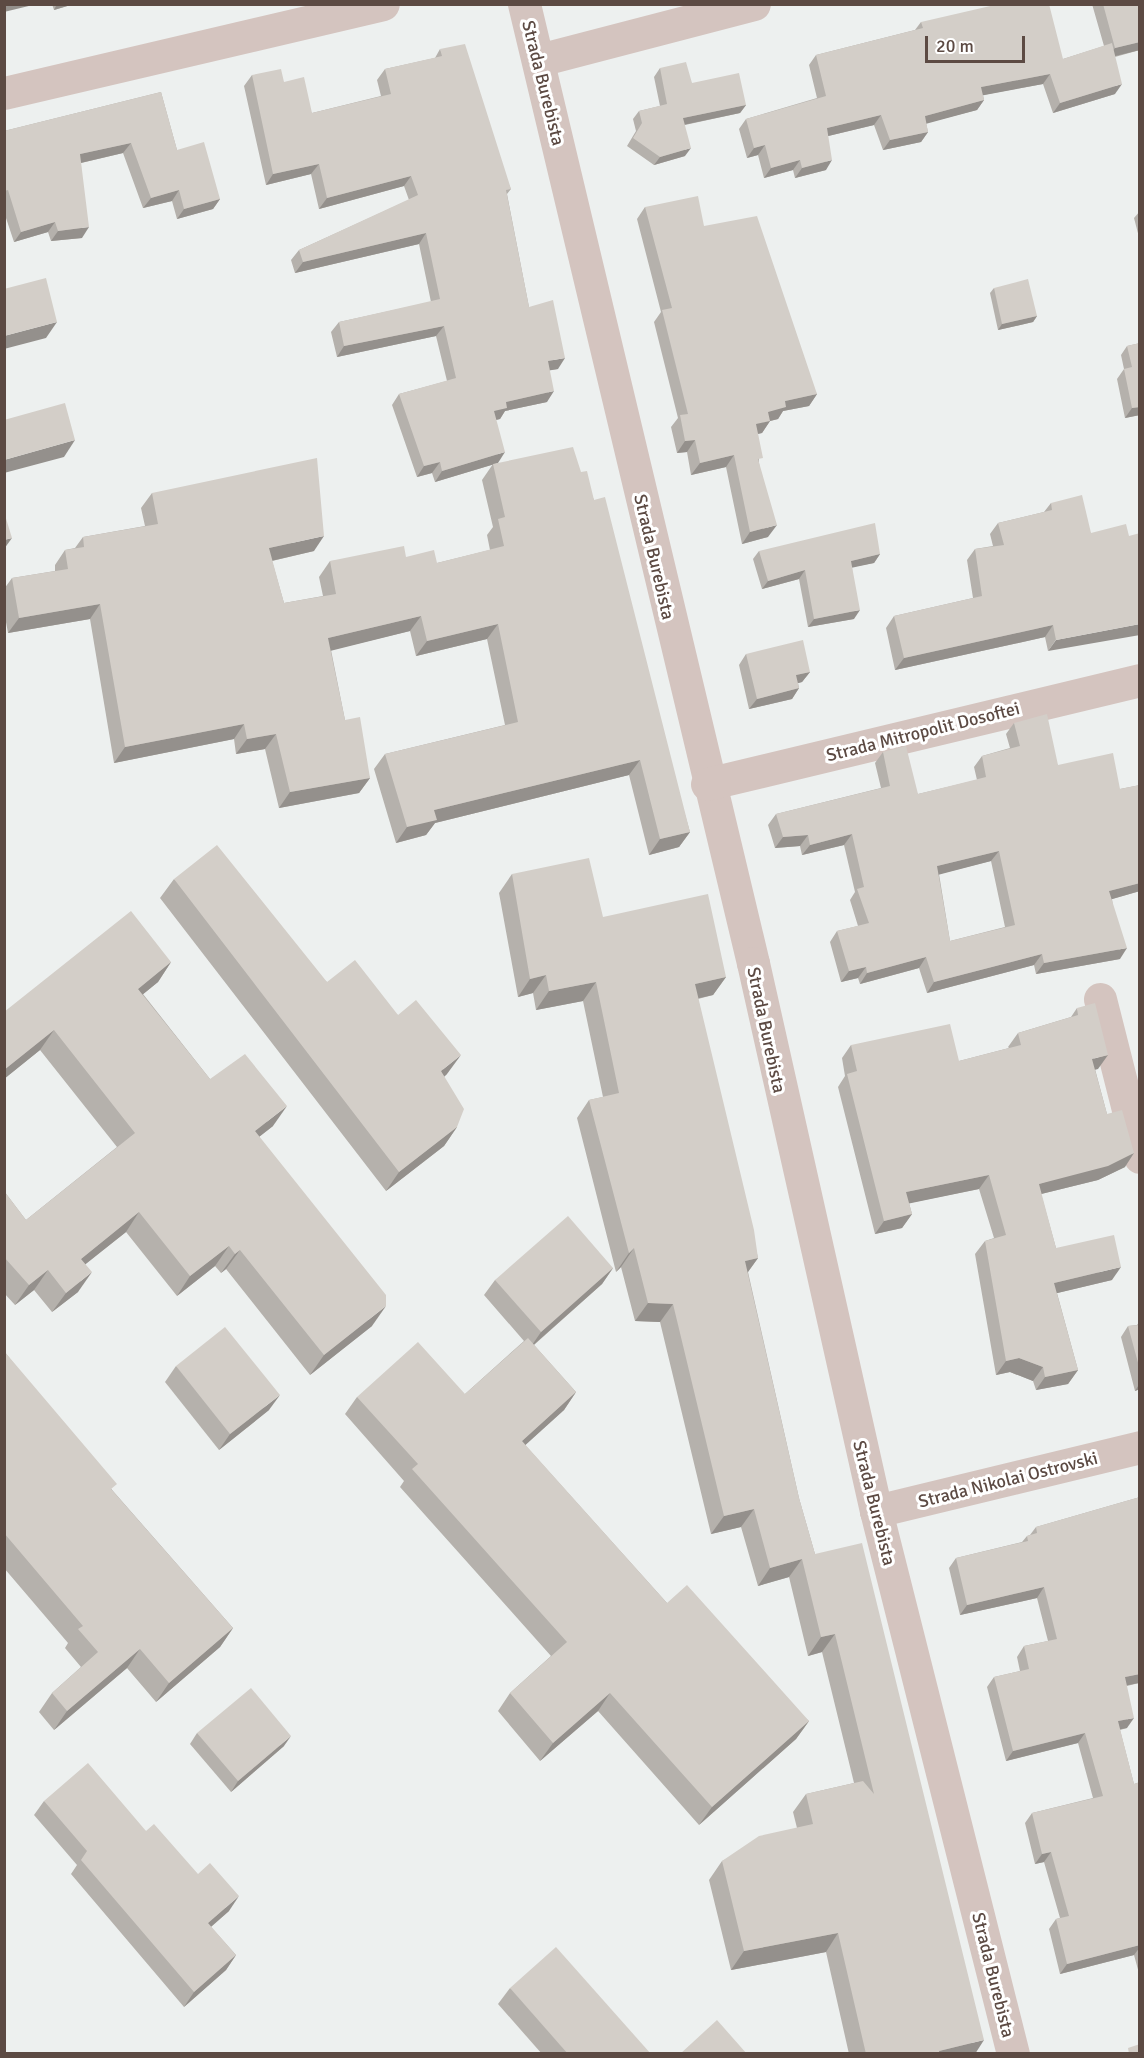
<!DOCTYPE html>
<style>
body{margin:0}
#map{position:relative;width:1144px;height:2058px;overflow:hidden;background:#edf0ef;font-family:Signika,sans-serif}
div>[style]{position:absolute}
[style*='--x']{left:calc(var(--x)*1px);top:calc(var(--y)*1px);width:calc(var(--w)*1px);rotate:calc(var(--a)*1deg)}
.minor>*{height:33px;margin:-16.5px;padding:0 16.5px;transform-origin:16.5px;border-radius:16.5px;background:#d4c4bf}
.wall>*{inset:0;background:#b5b1ac}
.shaded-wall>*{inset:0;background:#94908c}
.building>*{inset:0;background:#d3cec8}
span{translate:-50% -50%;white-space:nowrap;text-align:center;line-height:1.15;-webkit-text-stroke:6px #fff;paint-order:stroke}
.street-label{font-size:18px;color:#5c4a43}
.frame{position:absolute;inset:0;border:6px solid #5c4a43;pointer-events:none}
.scale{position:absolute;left:925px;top:36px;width:100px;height:27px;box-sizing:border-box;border:3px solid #5c4a43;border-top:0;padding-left:8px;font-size:18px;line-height:21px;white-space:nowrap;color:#5c4a43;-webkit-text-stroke:4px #fff;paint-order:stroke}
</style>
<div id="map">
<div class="minor">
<i style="--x:524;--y:4;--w:986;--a:76.57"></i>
<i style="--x:753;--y:963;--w:562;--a:77.35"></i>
<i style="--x:876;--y:1511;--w:560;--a:75.84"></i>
<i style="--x:539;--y:60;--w:222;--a:-14.6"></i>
<i style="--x:4;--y:93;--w:389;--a:-13.2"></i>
<i style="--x:707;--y:784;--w:445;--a:-13.5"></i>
<i style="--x:1100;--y:999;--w:163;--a:75.8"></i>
<i style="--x:876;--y:1511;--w:272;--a:-13.6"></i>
</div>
<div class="wall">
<i style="clip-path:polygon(52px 4px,74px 4px,54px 10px)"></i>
<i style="clip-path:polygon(1092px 4px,1140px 4px,1140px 50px,1115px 57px,1115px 94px,1053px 113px,1043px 84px,983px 95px,984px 100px,977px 110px,926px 123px,928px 132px,921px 142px,883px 150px,874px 125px,828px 136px,826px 170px,795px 178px,793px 170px,764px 178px,758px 155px,747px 158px,739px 129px,746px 119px,817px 98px,809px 65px,816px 55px,915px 30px,921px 22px,1063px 59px,1104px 46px)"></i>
<i style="clip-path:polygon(440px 49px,511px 189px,507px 194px,529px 307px,558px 369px,550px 370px,547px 402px,505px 411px,500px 419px,496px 420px,498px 463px,435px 482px,432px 473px,417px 477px,392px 405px,399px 394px,447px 381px,436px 336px,337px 357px,331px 332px,339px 322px,431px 302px,419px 244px,295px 273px,291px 260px,299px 250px,409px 200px,404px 186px,319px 209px,311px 174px,266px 185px,244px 86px,252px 75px,284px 82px,312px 113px,381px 96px,377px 80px,385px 69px,435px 58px)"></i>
<i style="clip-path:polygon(660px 68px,692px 83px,746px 105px,740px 113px,685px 125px,685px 156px,654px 165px,627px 146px,636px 131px,633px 119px,639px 111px,660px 106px,654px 77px)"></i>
<i style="clip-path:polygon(161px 92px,177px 150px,220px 199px,213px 209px,177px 219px,172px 201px,143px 208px,123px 153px,81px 163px,82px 238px,51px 241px,48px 232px,14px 242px,4px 212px,4px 131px)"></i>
<i style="clip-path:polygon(645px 207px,704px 226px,817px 394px,809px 406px,783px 411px,778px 419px,770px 421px,762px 433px,758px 434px,759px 463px,768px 537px,742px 544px,726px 467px,691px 475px,687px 452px,677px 453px,671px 427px,678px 418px,654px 322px,661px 312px,637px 219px)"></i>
<i style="clip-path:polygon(1140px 211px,1140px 241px,1134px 218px)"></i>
<i style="clip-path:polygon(994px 288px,1037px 316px,1033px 322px,998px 330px,990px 293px)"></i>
<i style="clip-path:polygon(1140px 343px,1140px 415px,1125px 418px,1117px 379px,1124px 369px,1121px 355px,1127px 346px)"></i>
<i style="clip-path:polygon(493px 464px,581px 472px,594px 500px,690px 832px,679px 847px,649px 855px,629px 775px,435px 823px,426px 835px,396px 843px,374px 769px,385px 754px,505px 725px,487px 639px,416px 656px,410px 631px,331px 650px,345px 720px,370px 778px,359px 793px,279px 808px,265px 749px,236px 754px,234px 739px,114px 763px,90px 619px,8px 633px,4px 611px,4px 589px,12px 578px,55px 571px,55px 565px,65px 550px,75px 548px,83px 537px,145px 526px,141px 508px,152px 493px,314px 551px,272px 561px,284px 603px,323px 596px,319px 577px,330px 561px,406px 557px,437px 563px,490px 550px,487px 535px,493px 527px,482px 480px)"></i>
<i style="clip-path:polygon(1051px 503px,1091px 533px,1129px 536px,1048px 651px,1045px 637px,895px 670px,886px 628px,894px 616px,973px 598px,967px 560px,975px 549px,993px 546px,990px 534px,998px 523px,1044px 512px)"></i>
<i style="clip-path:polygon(759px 551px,880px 554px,874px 563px,852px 567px,854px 619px,808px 627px,799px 579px,762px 589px,753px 559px)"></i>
<i style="clip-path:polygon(746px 654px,810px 672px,802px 682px,798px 683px,799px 688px,792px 699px,749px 709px,739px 665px)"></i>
<i style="clip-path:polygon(evenodd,1014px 723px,1058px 765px,1120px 789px,1140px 785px,1140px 891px,1112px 899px,1120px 959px,1036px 974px,1034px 965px,927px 993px,919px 968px,860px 984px,858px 978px,841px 982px,830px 942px,837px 931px,858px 926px,850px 900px,855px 892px,844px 845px,802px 855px,800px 846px,775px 848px,768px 825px,776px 814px,881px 788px,875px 763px,883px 752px,918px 794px,977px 780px,974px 767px,982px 756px,1010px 748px,1006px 734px,1014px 723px,991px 861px,1005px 927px,950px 941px,939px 874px,991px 861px)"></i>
<i style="clip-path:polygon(512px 874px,726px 977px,713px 995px,698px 999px,758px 1258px,748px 1272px,799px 1498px,815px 1554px,975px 2054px,849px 2054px,826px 1952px,731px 1970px,709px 1880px,722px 1861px,797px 1828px,793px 1812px,806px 1794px,854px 1783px,822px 1652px,808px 1656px,789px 1577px,758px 1586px,741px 1527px,711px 1534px,660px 1322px,635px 1321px,621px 1267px,616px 1272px,577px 1118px,589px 1100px,603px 1097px,583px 1001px,536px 1010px,533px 993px,518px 997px,499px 893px)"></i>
<i style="clip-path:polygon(174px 879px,327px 982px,398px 1015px,447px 1074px,444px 1077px,457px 1127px,444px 1146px,386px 1191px,160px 898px)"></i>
<i style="clip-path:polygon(171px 962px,158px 982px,143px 994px,210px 1079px,273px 1126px,259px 1137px,372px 1326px,310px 1375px,226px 1269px,221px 1273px,215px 1266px,177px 1296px,126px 1232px,85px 1264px,78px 1292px,52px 1312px,34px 1290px,15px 1305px,4px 1293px,4px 1191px,26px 1220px,117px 1147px,40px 1050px,4px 1079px,4px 1012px)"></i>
<i style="clip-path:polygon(1077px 1008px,1098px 1069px,1095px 1069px,1107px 1114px,1125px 1167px,1098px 1180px,1041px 1194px,1056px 1248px,1112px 1280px,1057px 1293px,1078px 1370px,1068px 1384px,1036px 1390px,1033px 1381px,1010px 1372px,996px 1375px,975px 1254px,985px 1241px,994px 1238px,979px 1189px,909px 1203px,912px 1214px,902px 1228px,875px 1234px,838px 1087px,845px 1076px,842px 1058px,851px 1045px,959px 1061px,1009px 1048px,1008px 1047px,1018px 1033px,1071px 1017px)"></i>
<i style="clip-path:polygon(613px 1268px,602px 1284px,534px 1345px,576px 1392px,564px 1410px,525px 1445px,667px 1603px,809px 1721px,796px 1739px,699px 1825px,598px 1711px,540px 1761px,498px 1711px,510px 1693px,551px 1656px,400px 1487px,404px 1481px,345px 1414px,357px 1397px,465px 1394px,524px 1341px,484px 1295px,495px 1280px)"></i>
<i style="clip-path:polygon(1140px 1321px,1140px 1389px,1135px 1391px,1121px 1337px,1128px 1326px,1137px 1325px)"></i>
<i style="clip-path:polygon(4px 1351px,113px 1491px,233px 1628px,220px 1647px,156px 1702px,127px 1668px,54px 1730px,39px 1712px,52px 1693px,81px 1667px,65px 1648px,68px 1643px,4px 1568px)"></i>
<i style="clip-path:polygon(176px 1366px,269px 1410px,219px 1450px,165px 1382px)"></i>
<i style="clip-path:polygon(1140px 1497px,1140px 1682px,1139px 1683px,1127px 1686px,1127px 1728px,1120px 1730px,1134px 1784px,1140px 1782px,1140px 1977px,1134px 1955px,1060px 1974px,1049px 1929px,1056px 1919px,1060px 1918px,1044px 1862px,1035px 1864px,1025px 1823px,1032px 1813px,1093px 1798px,1078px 1743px,1006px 1761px,987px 1687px,994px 1677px,1020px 1671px,1017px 1657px,1024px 1646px,1048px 1641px,1037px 1598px,960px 1615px,949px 1568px,956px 1558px,1022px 1542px,1027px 1536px,1030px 1535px,1036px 1527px)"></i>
<i style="clip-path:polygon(197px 1733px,284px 1746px,231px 1792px,190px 1744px)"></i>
<i style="clip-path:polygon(44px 1801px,146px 1831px,229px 1911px,211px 1927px,236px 1955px,226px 1970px,184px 2007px,71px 1874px,77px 1865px,34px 1815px)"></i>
<i style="clip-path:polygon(510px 1988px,651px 2054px,542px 2054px,498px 2004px)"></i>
</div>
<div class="shaded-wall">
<i style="clip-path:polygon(4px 4px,37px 4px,4px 12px)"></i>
<i style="clip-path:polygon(57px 4px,74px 4px,54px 10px)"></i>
<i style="clip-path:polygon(1140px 42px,1140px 50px,1107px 58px,1115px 48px)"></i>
<i style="clip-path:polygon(1050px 74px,1043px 84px,974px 97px,981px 87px)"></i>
<i style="clip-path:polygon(1122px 84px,1115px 94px,1053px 113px,1060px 103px)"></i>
<i style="clip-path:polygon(984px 100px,977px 110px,918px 126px,925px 116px)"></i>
<i style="clip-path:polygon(746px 105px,740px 113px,678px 126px,683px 118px)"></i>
<i style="clip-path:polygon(881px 115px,874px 125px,820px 138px,827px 128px)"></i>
<i style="clip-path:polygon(928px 132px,921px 142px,883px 150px,890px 140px)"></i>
<i style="clip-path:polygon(131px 143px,123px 153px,72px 165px,80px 154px)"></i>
<i style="clip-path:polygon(765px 145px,758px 155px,747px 158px,754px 148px)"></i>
<i style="clip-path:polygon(691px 148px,685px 156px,654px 165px,660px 157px)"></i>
<i style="clip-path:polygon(800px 160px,793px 170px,764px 178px,771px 168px)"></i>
<i style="clip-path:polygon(832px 160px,826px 170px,795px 178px,802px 168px)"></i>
<i style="clip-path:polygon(319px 164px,311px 174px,266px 185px,273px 174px)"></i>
<i style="clip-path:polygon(411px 176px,404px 186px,319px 209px,327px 198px)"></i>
<i style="clip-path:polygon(179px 190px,172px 201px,143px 208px,151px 198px)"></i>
<i style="clip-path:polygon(220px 199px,213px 209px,177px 219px,184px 209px)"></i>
<i style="clip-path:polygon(55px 222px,48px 232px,14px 242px,21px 232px)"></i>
<i style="clip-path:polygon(89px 227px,82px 238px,51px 241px,58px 231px)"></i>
<i style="clip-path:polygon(426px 233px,419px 244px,295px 273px,303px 262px)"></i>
<i style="clip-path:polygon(1037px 316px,1033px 322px,998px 330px,1002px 324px)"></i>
<i style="clip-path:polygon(57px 322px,46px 338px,4px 349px,4px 336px)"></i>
<i style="clip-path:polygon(444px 326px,436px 336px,337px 357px,344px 346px)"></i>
<i style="clip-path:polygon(565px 358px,558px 369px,540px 372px,548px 361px)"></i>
<i style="clip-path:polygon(554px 391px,547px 402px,505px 411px,500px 419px,486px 422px,494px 411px,506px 402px)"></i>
<i style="clip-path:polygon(817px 394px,809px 406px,783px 411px,778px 419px,770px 421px,762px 433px,747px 436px,756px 424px,768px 412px,785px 401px)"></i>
<i style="clip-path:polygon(1140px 407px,1140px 415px,1125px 418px,1132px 408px)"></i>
<i style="clip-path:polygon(75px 440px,64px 457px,4px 473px,4px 460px)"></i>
<i style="clip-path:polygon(695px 440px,687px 452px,677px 453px,685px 441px)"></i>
<i style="clip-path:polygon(505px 452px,498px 463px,435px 482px,442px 471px)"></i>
<i style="clip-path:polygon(734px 455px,726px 467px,691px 475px,700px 463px)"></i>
<i style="clip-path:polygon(440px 462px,432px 473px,417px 477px,424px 466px)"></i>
<i style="clip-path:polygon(777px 525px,768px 537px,742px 544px,750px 532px)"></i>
<i style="clip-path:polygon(324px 536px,314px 551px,258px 564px,269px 548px)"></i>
<i style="clip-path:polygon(12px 538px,4px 549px,4px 540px)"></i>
<i style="clip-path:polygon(880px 554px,874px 563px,846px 569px,851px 561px)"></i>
<i style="clip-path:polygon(805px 570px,799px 579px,762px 589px,768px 581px)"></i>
<i style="clip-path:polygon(100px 604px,90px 619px,8px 633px,19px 618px)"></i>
<i style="clip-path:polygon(860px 610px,854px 619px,808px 627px,814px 619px)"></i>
<i style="clip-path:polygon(421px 616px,410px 631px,318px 654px,328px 638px)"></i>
<i style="clip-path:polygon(498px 624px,487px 639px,416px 656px,427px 641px)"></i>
<i style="clip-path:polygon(1140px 624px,1140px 635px,1048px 651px,1056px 640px)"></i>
<i style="clip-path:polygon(1053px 625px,1045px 637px,895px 670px,904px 658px)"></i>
<i style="clip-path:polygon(810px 672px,802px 682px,788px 686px,796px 675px)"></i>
<i style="clip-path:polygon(799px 688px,792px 699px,749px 709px,757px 699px)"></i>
<i style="clip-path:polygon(244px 724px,234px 739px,114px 763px,125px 747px)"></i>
<i style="clip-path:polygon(276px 734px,265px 749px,236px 754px,247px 739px)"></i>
<i style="clip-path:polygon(640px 760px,629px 775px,435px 823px,426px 835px,396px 843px,407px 827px,434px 810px)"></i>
<i style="clip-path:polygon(370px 778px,359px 793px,279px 808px,290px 792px)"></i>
<i style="clip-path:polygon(690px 832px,679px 847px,649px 855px,660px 839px)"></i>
<i style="clip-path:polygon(852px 834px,844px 845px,802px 855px,810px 845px)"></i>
<i style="clip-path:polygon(808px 835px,800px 846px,775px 848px,783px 837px)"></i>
<i style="clip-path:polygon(999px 851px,991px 861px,930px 877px,937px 866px)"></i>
<i style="clip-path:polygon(1140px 883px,1140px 891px,1102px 902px,1109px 891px)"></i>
<i style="clip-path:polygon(1127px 948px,1120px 959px,1036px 974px,1044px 963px)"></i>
<i style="clip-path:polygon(1042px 954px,1034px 965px,927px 993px,934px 982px)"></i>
<i style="clip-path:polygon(926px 957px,919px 968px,860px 984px,867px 973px)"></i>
<i style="clip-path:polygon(171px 962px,158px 982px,125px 1009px,138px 989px)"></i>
<i style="clip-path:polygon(866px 967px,858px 978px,841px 982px,849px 971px)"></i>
<i style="clip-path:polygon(546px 975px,533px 993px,518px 997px,530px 979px)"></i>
<i style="clip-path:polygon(726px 977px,713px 995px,682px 1002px,695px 984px)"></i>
<i style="clip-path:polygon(596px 982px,583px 1001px,536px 1010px,549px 991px)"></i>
<i style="clip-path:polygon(54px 1030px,40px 1050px,4px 1079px,4px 1070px)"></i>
<i style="clip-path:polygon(461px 1055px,447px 1074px,428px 1090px,441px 1071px)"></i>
<i style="clip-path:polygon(1108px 1055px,1098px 1069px,1083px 1073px,1092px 1059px)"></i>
<i style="clip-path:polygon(287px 1106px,273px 1126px,241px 1151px,255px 1131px)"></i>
<i style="clip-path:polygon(457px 1127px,444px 1146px,386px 1191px,399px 1172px)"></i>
<i style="clip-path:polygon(1134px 1153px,1125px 1167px,1098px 1180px,1029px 1197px,1039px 1184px)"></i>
<i style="clip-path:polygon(989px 1175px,979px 1189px,897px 1206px,906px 1192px)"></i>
<i style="clip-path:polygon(139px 1212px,126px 1232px,67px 1279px,81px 1259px)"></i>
<i style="clip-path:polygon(912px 1214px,902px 1228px,875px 1234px,884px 1221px)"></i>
<i style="clip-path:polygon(229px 1246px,215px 1266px,177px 1296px,190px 1276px)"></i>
<i style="clip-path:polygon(634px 1248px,621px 1267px,616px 1272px,629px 1253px)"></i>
<i style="clip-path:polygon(240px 1250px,226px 1269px,221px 1273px,235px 1254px)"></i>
<i style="clip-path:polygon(758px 1258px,745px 1276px,745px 1261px)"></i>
<i style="clip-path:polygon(1121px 1267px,1112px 1280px,1045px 1296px,1054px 1283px)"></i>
<i style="clip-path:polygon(613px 1268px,602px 1284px,530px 1348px,541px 1332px)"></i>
<i style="clip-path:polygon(48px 1270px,34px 1290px,15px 1305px,29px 1285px)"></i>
<i style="clip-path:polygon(92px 1272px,78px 1292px,52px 1312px,66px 1293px)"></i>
<i style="clip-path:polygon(648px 1303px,673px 1304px,660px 1322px,635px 1321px)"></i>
<i style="clip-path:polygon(386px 1306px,372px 1326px,310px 1375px,324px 1355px)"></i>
<i style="clip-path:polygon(1019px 1358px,1043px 1367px,1033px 1381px,1010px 1372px,996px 1375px,1006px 1361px)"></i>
<i style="clip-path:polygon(1078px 1370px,1068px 1384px,1036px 1390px,1045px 1377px)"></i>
<i style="clip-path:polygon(1140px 1383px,1140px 1389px,1135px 1391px)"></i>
<i style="clip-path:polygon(576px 1392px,564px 1410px,510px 1459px,522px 1441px)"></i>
<i style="clip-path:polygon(280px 1395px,269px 1410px,219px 1450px,230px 1434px)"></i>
<i style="clip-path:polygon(754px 1509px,741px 1527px,711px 1534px,724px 1516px)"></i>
<i style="clip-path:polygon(802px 1559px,789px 1577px,758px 1586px,770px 1568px)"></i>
<i style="clip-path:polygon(1044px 1587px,1037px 1598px,960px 1615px,967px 1605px)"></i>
<i style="clip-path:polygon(233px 1628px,220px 1647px,156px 1702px,169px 1683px)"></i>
<i style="clip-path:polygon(835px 1634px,822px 1652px,808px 1656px,821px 1637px)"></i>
<i style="clip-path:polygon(140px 1649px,127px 1668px,54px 1730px,67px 1711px)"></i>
<i style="clip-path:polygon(1140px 1674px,1140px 1682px,1139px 1683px,1118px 1687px,1125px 1677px)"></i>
<i style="clip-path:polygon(610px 1693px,598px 1711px,540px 1761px,553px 1743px)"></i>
<i style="clip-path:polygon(1134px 1718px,1127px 1728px,1111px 1731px,1118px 1721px)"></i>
<i style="clip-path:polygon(809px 1721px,796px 1739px,699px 1825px,712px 1807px)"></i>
<i style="clip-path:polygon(1085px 1733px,1078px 1743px,1006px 1761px,1013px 1751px)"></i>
<i style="clip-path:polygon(291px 1736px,284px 1746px,231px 1792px,238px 1781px)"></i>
<i style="clip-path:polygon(1051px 1852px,1044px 1862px,1035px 1864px,1042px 1854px)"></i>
<i style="clip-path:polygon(239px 1896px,229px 1911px,198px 1938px,208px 1923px)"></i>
<i style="clip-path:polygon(838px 1933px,826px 1952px,731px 1970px,744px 1951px)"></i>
<i style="clip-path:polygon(1140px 1945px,1140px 1947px,1134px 1955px,1060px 1974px,1067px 1964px)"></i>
<i style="clip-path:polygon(236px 1955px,226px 1970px,184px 2007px,194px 1992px)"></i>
<i style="clip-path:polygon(984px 2040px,975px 2054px,937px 2054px,939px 2051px)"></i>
</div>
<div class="building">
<i style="clip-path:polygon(999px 4px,1049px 4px,1063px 59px,1112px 43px,1122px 84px,1060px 103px,1050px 74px,981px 87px,984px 100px,925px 116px,928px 132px,890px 140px,881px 115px,827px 128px,832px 160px,802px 168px,800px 160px,771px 168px,765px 145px,754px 148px,746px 119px,826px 96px,816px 55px,923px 28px,921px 22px)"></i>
<i style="clip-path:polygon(1103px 4px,1140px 4px,1140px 42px,1115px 48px)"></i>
<i style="clip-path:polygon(465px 44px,511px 189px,506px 190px,529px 307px,553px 300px,565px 358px,548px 361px,554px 391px,506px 402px,507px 408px,494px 411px,505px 452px,442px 471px,440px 462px,424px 466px,399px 394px,456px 378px,444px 326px,344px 346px,339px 322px,440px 299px,426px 233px,303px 262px,299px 250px,418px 195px,411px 176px,327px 198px,319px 164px,273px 174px,252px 75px,281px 69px,284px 82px,304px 77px,312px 113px,391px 94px,385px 69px,442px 56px,440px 49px)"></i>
<i style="clip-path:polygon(686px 62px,692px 83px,739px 73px,746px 105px,683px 118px,691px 148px,660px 157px,633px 138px,642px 123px,639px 111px,667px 104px,660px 68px)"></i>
<i style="clip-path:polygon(161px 92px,177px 150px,204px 142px,220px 199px,184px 209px,179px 190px,151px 198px,131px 143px,80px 154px,89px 227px,58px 231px,55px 222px,21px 232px,8px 190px,4px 191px,4px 131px)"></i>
<i style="clip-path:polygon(698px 196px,704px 226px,757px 216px,817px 394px,785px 401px,786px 407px,768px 412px,770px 421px,756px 424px,763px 458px,758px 459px,777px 525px,750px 532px,734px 455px,700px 463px,695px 440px,685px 441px,680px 415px,688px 414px,662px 310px,672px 308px,645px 207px)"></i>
<i style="clip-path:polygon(46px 278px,57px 322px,4px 336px,4px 289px)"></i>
<i style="clip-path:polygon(1028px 279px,1037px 316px,1002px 324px,994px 288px)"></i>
<i style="clip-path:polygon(1140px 343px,1140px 407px,1132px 408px,1124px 369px,1132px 367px,1127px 346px)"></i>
<i style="clip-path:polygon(65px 403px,75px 440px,4px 460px,4px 420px)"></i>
<i style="clip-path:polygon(573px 447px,581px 472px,587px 471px,594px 500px,605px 497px,690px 832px,660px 839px,640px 760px,434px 810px,437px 820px,407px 827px,385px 754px,518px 722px,498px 624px,427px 641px,421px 616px,328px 638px,345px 720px,360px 717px,370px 778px,290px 792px,276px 734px,247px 739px,244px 724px,125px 747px,100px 604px,19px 618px,12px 578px,68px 569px,65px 550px,84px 547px,83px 537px,158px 524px,152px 493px,317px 458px,324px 536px,269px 548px,284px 603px,336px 594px,330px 561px,404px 546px,406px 557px,434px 550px,437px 563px,504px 546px,498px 519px,505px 517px,493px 464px)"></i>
<i style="clip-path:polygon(1082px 495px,1091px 533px,1126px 524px,1129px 536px,1140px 533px,1140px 624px,1056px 640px,1053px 625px,904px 658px,894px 616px,982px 596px,975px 549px,1004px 545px,998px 523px,1052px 510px,1051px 503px)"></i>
<i style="clip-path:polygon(4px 512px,12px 538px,4px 540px)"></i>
<i style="clip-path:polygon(875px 523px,880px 554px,851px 561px,860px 610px,814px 619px,805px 570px,768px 581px,759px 551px)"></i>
<i style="clip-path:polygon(803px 640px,810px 672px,796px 675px,799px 688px,757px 699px,746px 654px)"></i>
<i style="clip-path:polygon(evenodd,1047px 714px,1058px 765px,1113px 753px,1120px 789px,1140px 785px,1140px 883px,1109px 891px,1127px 948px,1044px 963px,1042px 954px,934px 982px,926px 957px,867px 973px,866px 967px,849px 971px,837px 931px,869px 923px,857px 889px,864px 887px,852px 834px,810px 845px,808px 835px,783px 837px,776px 814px,890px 786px,883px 752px,906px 746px,918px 794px,986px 777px,982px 756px,1020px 746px,1014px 723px,1047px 714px,999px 851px,1015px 925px,950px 941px,937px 866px,999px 851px)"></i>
<i style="clip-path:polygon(217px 845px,327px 982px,355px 960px,398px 1015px,416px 1000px,461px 1055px,441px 1071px,464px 1109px,457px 1127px,399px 1172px,174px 879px)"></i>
<i style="clip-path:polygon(589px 858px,603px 917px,708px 894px,726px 977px,695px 984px,754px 1230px,758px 1258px,745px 1261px,799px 1498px,815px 1554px,862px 1543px,984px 2040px,939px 2051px,940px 2054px,866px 2054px,838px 1933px,744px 1951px,722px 1861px,759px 1836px,813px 1824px,806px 1794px,863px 1781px,874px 1794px,835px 1634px,821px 1637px,802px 1559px,770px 1568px,754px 1509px,724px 1516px,673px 1304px,648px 1303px,634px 1248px,629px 1253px,589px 1100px,619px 1093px,596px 982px,549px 991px,546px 975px,530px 979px,512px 874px)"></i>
<i style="clip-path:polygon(131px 911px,171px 962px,138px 989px,210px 1079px,245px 1054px,287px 1106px,255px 1131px,386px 1295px,386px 1306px,324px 1355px,240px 1250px,235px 1254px,229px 1246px,190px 1276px,139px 1212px,81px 1259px,92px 1272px,66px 1293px,48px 1270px,29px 1285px,4px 1257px,4px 1191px,26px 1220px,135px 1133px,54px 1030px,4px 1070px,4px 1012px)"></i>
<i style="clip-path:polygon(1095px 1003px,1108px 1055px,1092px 1059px,1107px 1114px,1122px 1110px,1134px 1153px,1108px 1166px,1039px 1184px,1056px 1248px,1114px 1235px,1121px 1267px,1054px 1283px,1078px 1370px,1045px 1377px,1043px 1367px,1019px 1358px,1006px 1361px,985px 1241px,1006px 1235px,989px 1175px,906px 1192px,912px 1214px,884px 1221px,847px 1074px,857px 1071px,851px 1045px,950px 1024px,959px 1061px,1021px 1045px,1018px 1033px,1078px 1015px,1077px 1008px)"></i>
<i style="clip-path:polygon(568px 1216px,613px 1268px,541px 1332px,495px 1280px)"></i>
<i style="clip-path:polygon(1140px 1325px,1140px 1370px,1128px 1326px)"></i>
<i style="clip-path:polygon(225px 1327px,280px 1395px,230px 1434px,176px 1366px)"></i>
<i style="clip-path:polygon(528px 1338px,576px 1392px,522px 1441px,667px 1603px,687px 1585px,809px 1721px,712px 1807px,610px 1693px,553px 1743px,510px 1693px,567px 1642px,412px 1469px,418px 1464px,357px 1397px,418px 1342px,465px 1394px)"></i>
<i style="clip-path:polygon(4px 1351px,117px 1484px,111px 1489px,233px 1628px,169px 1683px,140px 1649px,67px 1711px,52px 1693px,98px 1652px,78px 1629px,83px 1626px,4px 1533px)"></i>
<i style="clip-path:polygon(1140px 1497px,1140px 1674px,1125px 1677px,1134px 1718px,1118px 1721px,1134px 1784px,1140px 1782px,1140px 1945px,1067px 1964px,1056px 1919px,1069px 1916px,1051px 1852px,1042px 1854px,1032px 1813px,1103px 1796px,1085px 1733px,1013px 1751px,994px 1677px,1029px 1669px,1024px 1646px,1057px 1639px,1044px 1587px,967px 1605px,956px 1558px,1028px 1541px,1027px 1536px,1037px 1533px,1036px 1527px)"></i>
<i style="clip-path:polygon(251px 1688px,291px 1736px,238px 1781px,197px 1733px)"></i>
<i style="clip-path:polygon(88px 1763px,146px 1831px,154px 1824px,198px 1874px,210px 1863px,239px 1896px,208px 1923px,236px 1955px,194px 1992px,81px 1860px,87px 1851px,44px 1801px)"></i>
<i style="clip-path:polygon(556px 1947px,651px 2054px,568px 2054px,510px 1988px)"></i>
<i style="clip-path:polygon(717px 2020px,747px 2054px,680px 2054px)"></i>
<i style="clip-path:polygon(1140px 2044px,1140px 2054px,1129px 2054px,1128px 2048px)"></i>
</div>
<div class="street-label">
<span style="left:543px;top:83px;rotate:76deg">Strada Burebista</span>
<span style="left:654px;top:557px;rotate:77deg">Strada Burebista</span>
<span style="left:923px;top:732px;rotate:-14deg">Strada Mitropolit Dosoftei</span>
<span style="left:766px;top:1030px;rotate:78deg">Strada Burebista</span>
<span style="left:1008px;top:1480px;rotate:-14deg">Strada Nikolai Ostrovski</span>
<span style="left:874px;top:1503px;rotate:76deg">Strada Burebista</span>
<span style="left:993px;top:1975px;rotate:76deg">Strada Burebista</span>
</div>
<div class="frame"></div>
<div class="scale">20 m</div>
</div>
